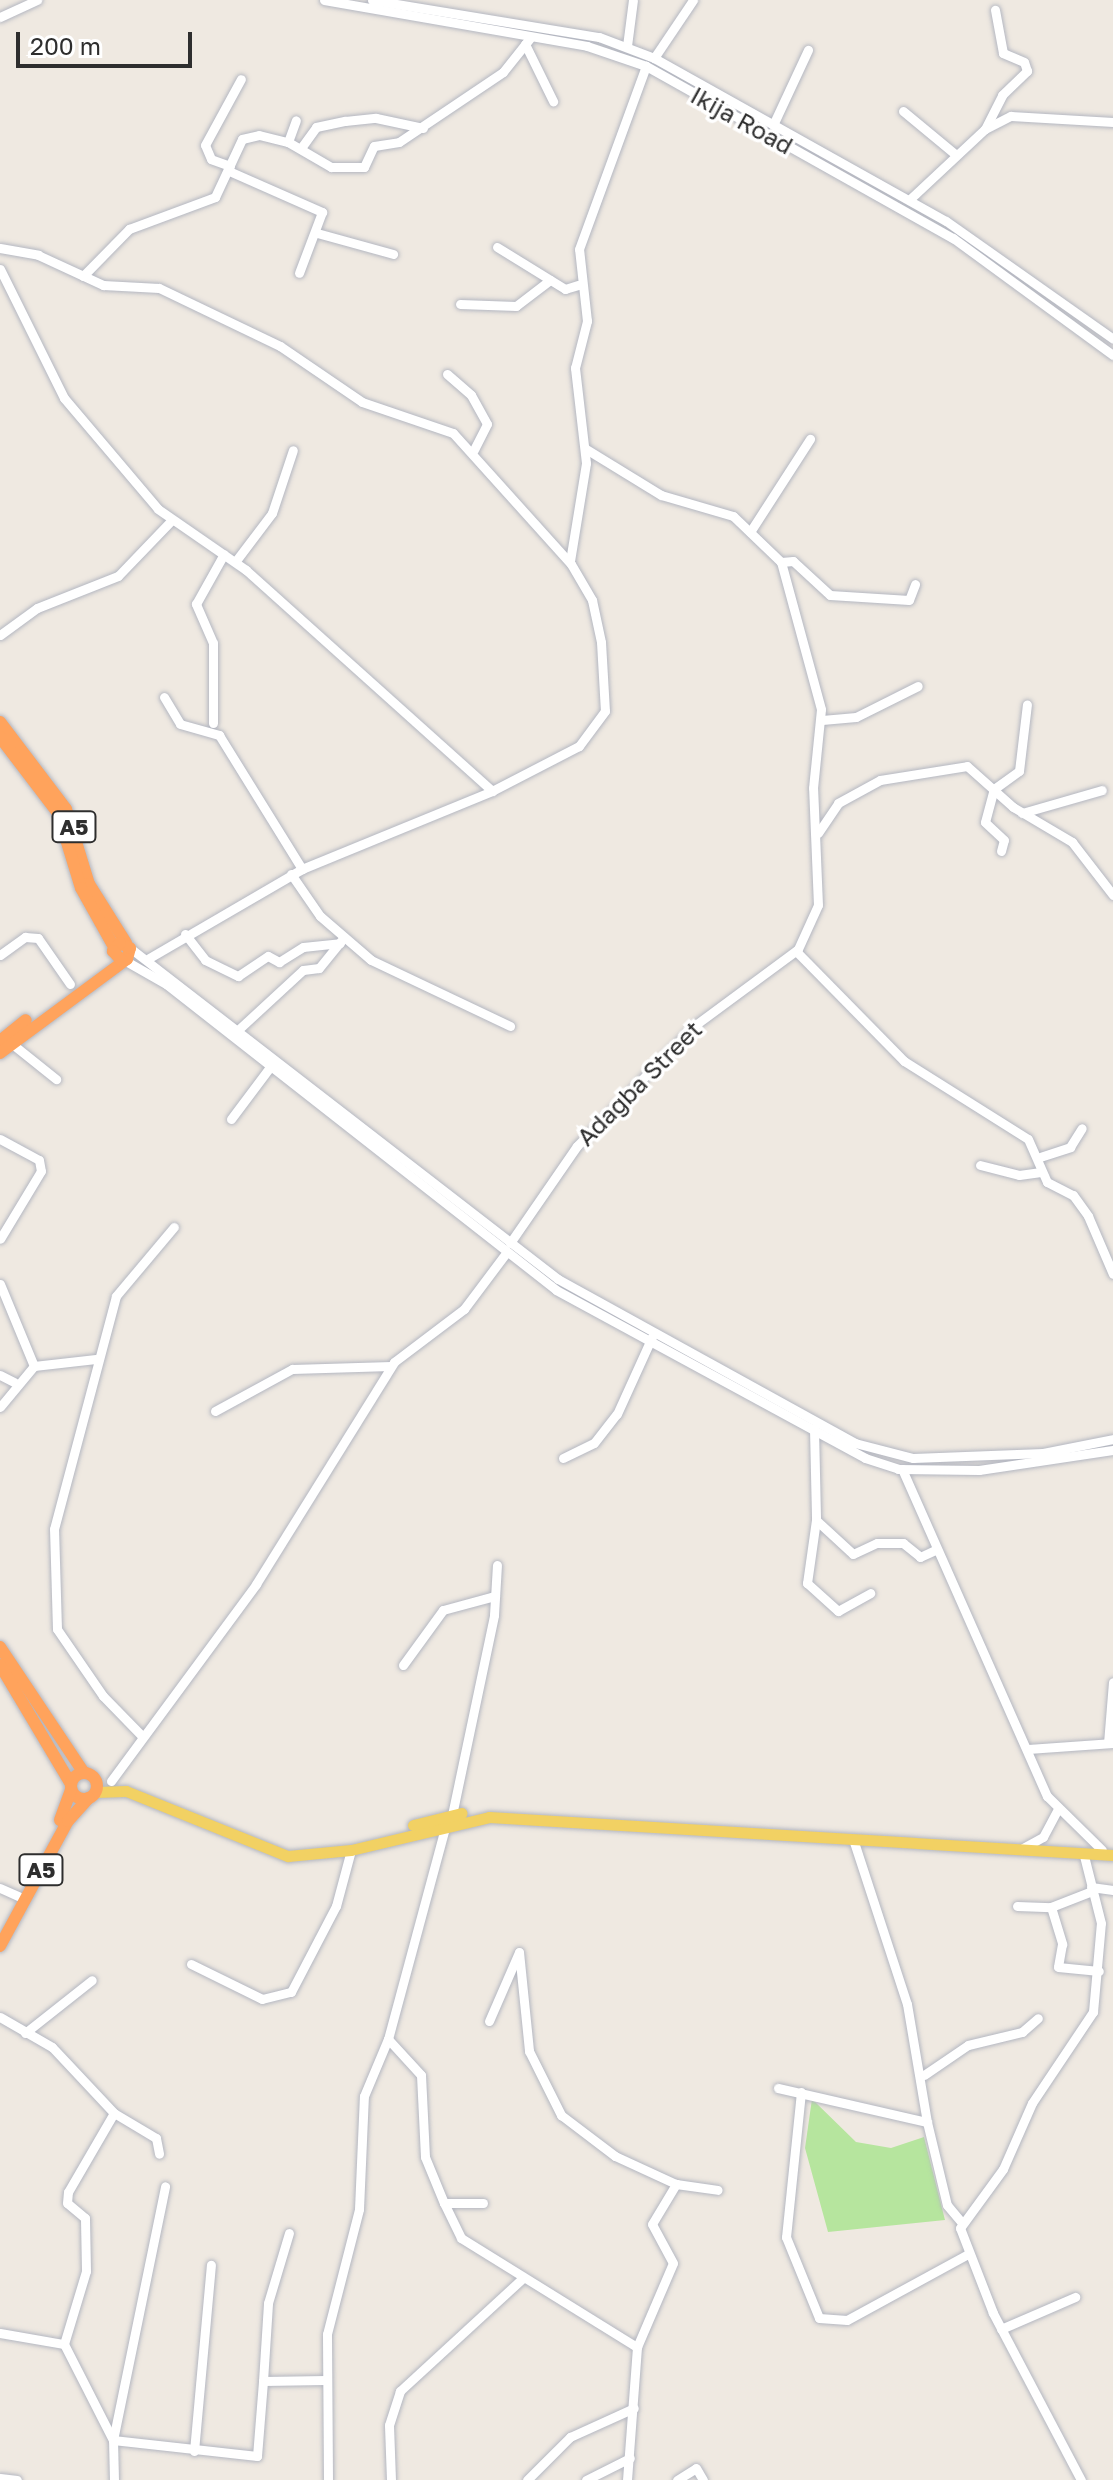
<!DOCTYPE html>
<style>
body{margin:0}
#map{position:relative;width:1113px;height:2480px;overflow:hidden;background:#efe9e1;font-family:"Golos Text",sans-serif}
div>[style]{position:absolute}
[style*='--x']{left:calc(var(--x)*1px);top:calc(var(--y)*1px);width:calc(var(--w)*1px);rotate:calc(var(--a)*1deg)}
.green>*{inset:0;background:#b6e59e}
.roads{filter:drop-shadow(0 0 2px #b4b7c1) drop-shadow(0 0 2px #b4b7c1)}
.minor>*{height:9px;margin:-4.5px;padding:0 4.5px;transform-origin:4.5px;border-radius:4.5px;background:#fff}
.major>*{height:11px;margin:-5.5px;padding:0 5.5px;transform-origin:5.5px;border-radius:5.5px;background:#f2d163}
.highway>*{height:12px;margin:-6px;padding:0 6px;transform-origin:6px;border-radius:6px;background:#ffa35c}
.highway>.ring{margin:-6px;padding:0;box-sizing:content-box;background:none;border:12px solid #ffa35c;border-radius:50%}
span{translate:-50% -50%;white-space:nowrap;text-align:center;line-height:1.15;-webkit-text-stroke:7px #fff;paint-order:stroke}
.shield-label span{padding:2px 6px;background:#fff;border:2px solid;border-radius:6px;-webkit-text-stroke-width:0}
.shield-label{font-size:22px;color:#2e2e2e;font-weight:700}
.street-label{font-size:24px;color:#2e2e2e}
.scale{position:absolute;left:16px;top:32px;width:176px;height:36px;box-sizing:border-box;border:4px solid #2e2e2e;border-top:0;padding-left:10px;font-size:24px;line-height:28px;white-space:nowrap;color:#2e2e2e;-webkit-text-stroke:6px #fff;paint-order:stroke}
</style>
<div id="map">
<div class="green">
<i style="clip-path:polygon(812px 2099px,856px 2142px,891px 2148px,924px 2137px,945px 2220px,828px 2232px,805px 2148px)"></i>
</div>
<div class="roads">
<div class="minor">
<i style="--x:324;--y:0;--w:267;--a:9.9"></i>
<i style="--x:587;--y:46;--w:62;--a:18.7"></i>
<i style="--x:646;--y:66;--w:352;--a:29.3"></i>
<i style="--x:953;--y:238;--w:198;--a:36.2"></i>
<i style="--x:372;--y:0;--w:230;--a:9.3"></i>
<i style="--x:599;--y:37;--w:59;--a:20.9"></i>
<i style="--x:654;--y:58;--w:334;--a:29.2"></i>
<i style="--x:946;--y:221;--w:204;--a:35.2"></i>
<i style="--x:0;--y:17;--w:41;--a:-24.7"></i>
<i style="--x:525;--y:44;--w:64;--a:63.8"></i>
<i style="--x:627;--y:46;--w:46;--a:-82.6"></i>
<i style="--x:654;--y:58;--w:70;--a:-56.1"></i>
<i style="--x:903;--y:111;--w:67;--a:39.6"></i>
<i style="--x:773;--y:125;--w:83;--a:-65"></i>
<i style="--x:985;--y:129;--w:38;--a:-63"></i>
<i style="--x:1002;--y:95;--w:35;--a:-44"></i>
<i style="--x:1027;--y:71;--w:9;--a:-108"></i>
<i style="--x:1024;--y:62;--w:23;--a:-157"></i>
<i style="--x:1003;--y:53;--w:44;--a:-100.5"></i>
<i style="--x:288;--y:142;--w:23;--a:-70"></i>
<i style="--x:301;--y:148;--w:26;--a:-54"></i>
<i style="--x:316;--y:127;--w:30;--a:-12"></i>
<i style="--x:345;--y:121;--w:31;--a:-6"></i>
<i style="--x:376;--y:118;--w:48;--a:12"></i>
<i style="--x:230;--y:166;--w:20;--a:-160"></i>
<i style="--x:211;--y:159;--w:15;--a:-113"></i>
<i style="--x:205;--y:145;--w:75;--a:-61.4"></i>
<i style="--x:229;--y:171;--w:102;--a:23.8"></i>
<i style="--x:322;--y:212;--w:65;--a:110.7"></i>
<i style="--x:909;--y:200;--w:104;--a:-43.1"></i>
<i style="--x:985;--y:129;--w:29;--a:-27"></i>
<i style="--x:1011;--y:116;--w:102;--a:3.4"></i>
<i style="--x:317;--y:233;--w:79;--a:15.4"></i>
<i style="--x:497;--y:247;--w:80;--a:31.7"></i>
<i style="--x:565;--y:289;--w:14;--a:-17"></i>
<i style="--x:0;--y:248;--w:39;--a:10"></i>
<i style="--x:38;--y:255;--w:72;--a:24.8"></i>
<i style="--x:103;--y:285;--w:56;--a:3.1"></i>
<i style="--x:159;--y:288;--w:134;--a:25.6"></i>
<i style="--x:280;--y:346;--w:99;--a:34.3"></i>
<i style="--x:362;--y:402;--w:96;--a:18.8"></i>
<i style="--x:453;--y:433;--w:176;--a:48"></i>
<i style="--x:571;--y:564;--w:42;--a:59.7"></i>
<i style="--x:592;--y:600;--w:43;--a:77.9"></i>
<i style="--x:601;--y:642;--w:69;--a:86.7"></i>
<i style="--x:605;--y:711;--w:44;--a:126.6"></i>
<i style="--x:579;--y:746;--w:98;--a:152.7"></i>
<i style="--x:492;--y:791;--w:205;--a:157.7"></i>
<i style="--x:302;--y:869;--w:177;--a:149.8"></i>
<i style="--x:0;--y:269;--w:144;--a:63.6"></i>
<i style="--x:64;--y:398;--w:145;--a:49.7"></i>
<i style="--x:158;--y:509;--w:107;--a:34.7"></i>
<i style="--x:246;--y:570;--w:331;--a:41.9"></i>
<i style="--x:83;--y:276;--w:66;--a:-45.6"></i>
<i style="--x:129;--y:229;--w:92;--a:-20.4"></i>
<i style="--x:215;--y:197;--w:64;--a:-65"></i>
<i style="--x:242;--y:139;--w:17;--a:-13"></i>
<i style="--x:259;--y:135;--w:30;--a:14"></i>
<i style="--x:288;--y:142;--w:50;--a:30.2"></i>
<i style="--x:331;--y:167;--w:33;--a:0"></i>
<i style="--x:364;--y:167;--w:23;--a:-65"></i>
<i style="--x:374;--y:146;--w:25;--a:-9"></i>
<i style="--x:399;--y:142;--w:125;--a:-33.9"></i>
<i style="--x:503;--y:72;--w:43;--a:-51.5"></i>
<i style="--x:460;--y:304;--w:56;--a:2"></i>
<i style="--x:516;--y:306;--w:43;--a:-37.4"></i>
<i style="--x:447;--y:374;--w:32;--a:41"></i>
<i style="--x:471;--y:395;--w:33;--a:61"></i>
<i style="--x:487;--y:424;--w:29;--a:117"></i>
<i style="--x:750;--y:532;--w:111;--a:-57.2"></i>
<i style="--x:570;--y:561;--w:99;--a:-80.7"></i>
<i style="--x:586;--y:463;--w:96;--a:-96.6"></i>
<i style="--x:575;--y:368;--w:49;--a:-75.7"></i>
<i style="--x:587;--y:321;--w:72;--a:-96.3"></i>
<i style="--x:579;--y:249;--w:195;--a:-69.9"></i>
<i style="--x:235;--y:562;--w:61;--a:-52.9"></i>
<i style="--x:272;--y:513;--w:66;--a:-71.6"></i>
<i style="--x:781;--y:562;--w:12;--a:-5"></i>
<i style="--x:793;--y:561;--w:50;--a:42.6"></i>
<i style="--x:830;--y:595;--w:79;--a:3.6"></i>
<i style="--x:909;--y:600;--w:17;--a:-69"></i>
<i style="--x:0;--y:635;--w:46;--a:-36.1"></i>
<i style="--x:37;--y:608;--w:87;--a:-21.6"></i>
<i style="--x:118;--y:576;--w:76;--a:-46.1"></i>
<i style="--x:164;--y:697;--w:31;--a:59"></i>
<i style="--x:180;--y:724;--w:41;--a:15.8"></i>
<i style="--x:219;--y:735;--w:158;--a:58.2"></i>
<i style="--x:822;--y:720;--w:34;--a:-5"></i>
<i style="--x:856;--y:717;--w:69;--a:-26.6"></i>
<i style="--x:213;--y:723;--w:80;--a:-90"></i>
<i style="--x:213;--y:643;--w:43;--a:-113.6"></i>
<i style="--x:196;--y:604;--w:57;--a:-60.8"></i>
<i style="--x:1022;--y:813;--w:83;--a:-16"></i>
<i style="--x:818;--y:833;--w:36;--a:-56"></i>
<i style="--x:838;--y:803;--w:48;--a:-28.7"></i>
<i style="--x:880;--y:780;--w:88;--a:-9.1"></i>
<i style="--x:967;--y:766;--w:62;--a:41.7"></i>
<i style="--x:1013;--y:807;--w:69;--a:30.7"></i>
<i style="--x:1072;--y:842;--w:67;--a:52.3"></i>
<i style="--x:1001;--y:851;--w:11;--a:-75"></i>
<i style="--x:1004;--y:840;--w:26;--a:-137"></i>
<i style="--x:985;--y:822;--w:34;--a:-75"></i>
<i style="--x:994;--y:789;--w:31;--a:-36"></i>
<i style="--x:1019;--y:771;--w:67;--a:-83.2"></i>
<i style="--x:291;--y:874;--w:51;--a:55.4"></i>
<i style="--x:320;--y:916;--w:67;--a:40.8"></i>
<i style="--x:371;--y:960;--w:154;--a:25.4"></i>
<i style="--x:185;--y:934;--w:33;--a:52"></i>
<i style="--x:205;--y:960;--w:37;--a:26"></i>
<i style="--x:238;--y:976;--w:36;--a:-34"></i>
<i style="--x:268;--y:956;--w:13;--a:29"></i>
<i style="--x:279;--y:962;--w:28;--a:-32"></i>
<i style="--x:303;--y:947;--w:37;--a:-6"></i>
<i style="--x:130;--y:948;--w:541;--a:37.72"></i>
<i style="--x:558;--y:1279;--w:339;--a:28.9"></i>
<i style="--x:855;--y:1443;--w:60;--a:14.5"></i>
<i style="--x:913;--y:1458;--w:130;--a:-2.2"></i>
<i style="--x:1043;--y:1453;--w:71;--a:-11.3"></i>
<i style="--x:796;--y:951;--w:154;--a:45.5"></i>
<i style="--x:904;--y:1061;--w:146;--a:32.2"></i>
<i style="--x:1028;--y:1139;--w:47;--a:66.2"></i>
<i style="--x:1047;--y:1182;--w:29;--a:27"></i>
<i style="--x:1073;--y:1195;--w:26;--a:54"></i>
<i style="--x:1088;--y:1216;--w:63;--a:66.7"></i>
<i style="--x:0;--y:955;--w:31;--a:-36"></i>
<i style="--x:25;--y:937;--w:13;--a:4"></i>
<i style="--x:38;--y:938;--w:56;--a:55.2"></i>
<i style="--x:124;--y:960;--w:48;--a:29.7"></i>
<i style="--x:166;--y:984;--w:496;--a:38.1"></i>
<i style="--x:556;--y:1290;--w:352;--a:28.5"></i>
<i style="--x:865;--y:1458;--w:35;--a:18"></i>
<i style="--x:898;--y:1469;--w:81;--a:0.7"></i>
<i style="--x:979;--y:1470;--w:135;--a:-8.5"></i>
<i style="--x:239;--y:1029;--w:87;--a:-42.7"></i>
<i style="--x:303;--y:970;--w:16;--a:-7"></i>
<i style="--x:319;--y:968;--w:35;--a:-51"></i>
<i style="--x:11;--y:1043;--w:58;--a:38.7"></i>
<i style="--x:231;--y:1119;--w:65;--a:-53.1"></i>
<i style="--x:0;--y:1139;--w:44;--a:28.3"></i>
<i style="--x:39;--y:1160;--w:11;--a:80"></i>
<i style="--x:41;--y:1171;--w:79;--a:121.1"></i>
<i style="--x:1040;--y:1157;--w:32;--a:-18"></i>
<i style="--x:1070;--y:1147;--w:22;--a:-58"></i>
<i style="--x:980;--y:1165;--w:40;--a:14.4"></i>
<i style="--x:1019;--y:1175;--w:22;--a:-8"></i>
<i style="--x:510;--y:1243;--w:118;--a:-55.4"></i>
<i style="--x:577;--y:1146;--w:168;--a:-45.7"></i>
<i style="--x:694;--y:1026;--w:129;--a:-36.5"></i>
<i style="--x:798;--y:949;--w:48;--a:-65.6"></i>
<i style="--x:818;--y:905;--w:117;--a:-92.4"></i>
<i style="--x:813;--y:788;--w:79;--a:-84.2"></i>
<i style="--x:821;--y:709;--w:152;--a:-105.2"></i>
<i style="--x:781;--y:562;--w:66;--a:-136.2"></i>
<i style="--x:733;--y:516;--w:75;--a:-163.7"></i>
<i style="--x:661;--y:495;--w:88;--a:-148.5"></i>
<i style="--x:0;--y:1284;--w:89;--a:67.5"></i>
<i style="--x:0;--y:1375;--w:16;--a:27"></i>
<i style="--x:0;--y:1407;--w:53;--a:-50.3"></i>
<i style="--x:34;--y:1366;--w:62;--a:-6.4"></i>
<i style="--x:215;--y:1411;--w:88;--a:-28.6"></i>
<i style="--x:292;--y:1369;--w:99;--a:-1.7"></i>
<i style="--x:814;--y:1429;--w:91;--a:88.7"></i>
<i style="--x:816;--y:1520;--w:64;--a:98.1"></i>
<i style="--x:807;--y:1583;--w:42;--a:42.1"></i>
<i style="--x:838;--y:1611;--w:37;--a:-29"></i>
<i style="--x:563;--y:1458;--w:34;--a:-26"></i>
<i style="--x:594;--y:1443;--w:37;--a:-52"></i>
<i style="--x:617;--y:1414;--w:85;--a:-65.6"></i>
<i style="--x:902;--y:1469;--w:358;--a:66.1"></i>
<i style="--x:1047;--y:1796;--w:77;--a:44.5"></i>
<i style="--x:816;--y:1520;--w:50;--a:42.6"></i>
<i style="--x:853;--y:1554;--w:26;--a:-25"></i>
<i style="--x:877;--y:1543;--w:26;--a:0"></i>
<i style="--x:903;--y:1543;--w:22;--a:39"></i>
<i style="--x:920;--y:1557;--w:17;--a:-25"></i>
<i style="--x:403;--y:1665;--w:68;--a:-54"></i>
<i style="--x:443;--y:1610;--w:54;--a:-15.1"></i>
<i style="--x:142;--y:1736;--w:56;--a:-134.3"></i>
<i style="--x:103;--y:1696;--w:81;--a:-124.5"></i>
<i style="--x:57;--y:1629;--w:100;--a:-91.7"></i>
<i style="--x:54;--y:1529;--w:241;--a:-75.1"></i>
<i style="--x:116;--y:1296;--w:90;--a:-50"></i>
<i style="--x:1108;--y:1743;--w:61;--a:-85.3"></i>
<i style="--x:1028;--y:1749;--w:85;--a:-4"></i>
<i style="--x:111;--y:1781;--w:245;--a:-53.6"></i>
<i style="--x:256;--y:1584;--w:261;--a:-58.1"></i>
<i style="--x:394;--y:1362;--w:88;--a:-37.1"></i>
<i style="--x:464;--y:1309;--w:70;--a:-53.1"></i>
<i style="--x:452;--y:1815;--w:204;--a:-78.1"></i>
<i style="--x:494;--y:1615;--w:50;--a:-86.6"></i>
<i style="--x:854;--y:1842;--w:170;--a:71.9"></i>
<i style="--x:907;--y:2004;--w:120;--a:80.4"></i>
<i style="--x:1023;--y:1848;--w:23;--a:-29"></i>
<i style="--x:1043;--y:1837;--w:30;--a:-62"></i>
<i style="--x:1091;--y:1887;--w:22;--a:8"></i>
<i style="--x:0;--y:1888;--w:20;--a:24"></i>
<i style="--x:1017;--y:1906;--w:34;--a:2"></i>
<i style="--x:1051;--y:1907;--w:44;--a:-21.3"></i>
<i style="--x:1051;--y:1907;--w:39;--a:73"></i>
<i style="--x:1062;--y:1944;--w:23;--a:100"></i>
<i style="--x:1058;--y:1967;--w:41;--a:5.6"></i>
<i style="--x:191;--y:1964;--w:79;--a:26.2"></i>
<i style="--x:262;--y:1999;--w:30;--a:-14"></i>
<i style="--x:291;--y:1992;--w:97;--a:-62.4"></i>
<i style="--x:336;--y:1906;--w:58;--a:-75"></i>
<i style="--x:0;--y:2017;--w:60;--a:30"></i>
<i style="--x:52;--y:2047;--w:91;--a:46.8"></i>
<i style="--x:114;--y:2113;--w:49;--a:30.8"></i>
<i style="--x:156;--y:2138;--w:16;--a:79"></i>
<i style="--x:489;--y:2021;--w:75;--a:-66.5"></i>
<i style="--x:519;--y:1952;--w:100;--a:84.2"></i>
<i style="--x:529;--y:2051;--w:72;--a:63.4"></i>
<i style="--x:561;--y:2115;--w:68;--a:37.2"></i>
<i style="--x:615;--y:2156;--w:67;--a:24.7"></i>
<i style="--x:676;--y:2184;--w:42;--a:8.1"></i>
<i style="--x:25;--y:2033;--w:85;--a:-38.3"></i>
<i style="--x:388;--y:2039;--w:49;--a:47.5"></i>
<i style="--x:421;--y:2075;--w:82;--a:87.2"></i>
<i style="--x:425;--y:2157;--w:50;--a:67.6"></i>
<i style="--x:924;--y:2075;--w:53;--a:-34.3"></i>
<i style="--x:968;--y:2045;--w:56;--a:-13.5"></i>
<i style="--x:1022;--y:2032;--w:21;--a:-41"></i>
<i style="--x:778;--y:2088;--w:153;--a:12.9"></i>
<i style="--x:927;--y:2122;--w:85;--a:76.5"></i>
<i style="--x:947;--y:2205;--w:23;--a:50"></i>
<i style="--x:801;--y:2092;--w:146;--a:95.9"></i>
<i style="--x:786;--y:2237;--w:87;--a:67.8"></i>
<i style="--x:819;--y:2318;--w:28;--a:4"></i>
<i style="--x:847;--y:2320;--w:136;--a:-28.6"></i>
<i style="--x:483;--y:2203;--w:39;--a:180"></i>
<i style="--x:444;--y:2203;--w:39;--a:64"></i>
<i style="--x:461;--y:2238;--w:207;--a:31.8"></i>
<i style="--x:1001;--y:2329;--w:81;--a:-23.4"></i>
<i style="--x:0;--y:2333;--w:65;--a:9.8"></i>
<i style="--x:64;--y:2344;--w:108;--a:63"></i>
<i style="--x:113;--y:2440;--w:145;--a:6.3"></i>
<i style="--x:257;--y:2456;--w:75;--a:-85.4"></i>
<i style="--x:263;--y:2381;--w:63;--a:-0.9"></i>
<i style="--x:64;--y:2344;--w:76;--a:-73.2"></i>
<i style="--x:86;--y:2271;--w:53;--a:-91.1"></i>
<i style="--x:85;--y:2218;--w:23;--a:-140"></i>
<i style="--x:67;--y:2203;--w:11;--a:-85"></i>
<i style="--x:68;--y:2192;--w:91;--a:-59.8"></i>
<i style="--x:263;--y:2381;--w:78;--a:-86.3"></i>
<i style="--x:268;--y:2303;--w:73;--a:-73.3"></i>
<i style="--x:194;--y:2451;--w:187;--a:-84.8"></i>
<i style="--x:0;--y:2478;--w:17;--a:7"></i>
<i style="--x:114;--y:2480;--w:40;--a:-91.4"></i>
<i style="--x:113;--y:2440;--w:259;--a:-78.4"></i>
<i style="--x:328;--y:2480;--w:146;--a:-90.4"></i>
<i style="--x:327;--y:2334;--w:129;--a:-75.6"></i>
<i style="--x:359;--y:2209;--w:113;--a:-87.5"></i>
<i style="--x:364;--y:2096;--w:62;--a:-67.2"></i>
<i style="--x:388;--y:2039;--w:223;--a:-74.9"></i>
<i style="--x:391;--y:2480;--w:55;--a:-92.1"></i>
<i style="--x:389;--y:2425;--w:36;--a:-72"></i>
<i style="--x:400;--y:2391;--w:167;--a:-42.6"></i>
<i style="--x:527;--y:2480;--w:61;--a:-45"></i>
<i style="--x:570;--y:2437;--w:70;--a:-24.4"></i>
<i style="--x:586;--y:2480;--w:49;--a:-26.6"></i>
<i style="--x:627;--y:2480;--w:133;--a:-85.7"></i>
<i style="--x:637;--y:2347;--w:91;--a:-66.8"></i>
<i style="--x:673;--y:2263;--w:44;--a:-118.3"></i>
<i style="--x:652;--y:2224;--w:47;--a:-59"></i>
<i style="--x:677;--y:2480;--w:22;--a:-32"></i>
<i style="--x:696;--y:2468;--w:14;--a:60"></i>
<i style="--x:1081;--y:2480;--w:189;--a:-117.8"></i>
<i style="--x:993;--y:2313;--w:91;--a:-111.2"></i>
<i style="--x:960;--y:2228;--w:73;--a:-53.9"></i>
<i style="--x:1003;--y:2169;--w:72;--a:-66.3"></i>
<i style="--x:1032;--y:2103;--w:110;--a:-56.2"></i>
<i style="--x:1093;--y:2012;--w:89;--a:-84.9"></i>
<i style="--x:1101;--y:1923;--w:69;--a:-104.2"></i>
</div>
<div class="major">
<i style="--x:96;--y:1792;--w:30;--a:-2"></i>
<i style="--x:126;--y:1791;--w:175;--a:21.9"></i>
<i style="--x:288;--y:1856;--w:63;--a:-5.4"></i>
<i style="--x:351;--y:1850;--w:142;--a:-13.4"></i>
<i style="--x:489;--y:1817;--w:625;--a:3.48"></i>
<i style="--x:413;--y:1825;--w:50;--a:-13.8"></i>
</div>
<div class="highway">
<i style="--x:0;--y:722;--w:109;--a:52.8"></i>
<i style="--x:66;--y:809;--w:78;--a:73"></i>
<i style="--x:89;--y:884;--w:70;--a:57.9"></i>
<i style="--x:0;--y:737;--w:96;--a:52.7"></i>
<i style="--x:58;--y:813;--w:78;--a:73"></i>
<i style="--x:81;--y:888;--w:68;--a:60.8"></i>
<i style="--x:0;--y:1041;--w:33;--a:-39"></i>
<i style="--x:0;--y:1053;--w:158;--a:-36.5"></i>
<i style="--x:127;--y:959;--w:11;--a:-75"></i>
<i style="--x:130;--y:948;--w:11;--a:-153"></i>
<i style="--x:120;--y:943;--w:11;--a:131"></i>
<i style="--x:113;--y:951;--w:13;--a:48"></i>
<i style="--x:0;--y:1647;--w:151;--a:56.3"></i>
<i style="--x:0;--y:1665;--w:139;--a:59.2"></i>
<i class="ring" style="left:71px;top:1773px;width:14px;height:14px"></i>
<i style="--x:60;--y:1820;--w:33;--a:-70"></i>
<i style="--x:0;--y:1946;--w:142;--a:-61.5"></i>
<i style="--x:68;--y:1821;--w:31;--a:-48"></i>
</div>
</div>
<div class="shield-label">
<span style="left:74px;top:827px">A5</span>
<span style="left:41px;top:1870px">A5</span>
</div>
<div class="street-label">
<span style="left:742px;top:120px;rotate:29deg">Ikija Road</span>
<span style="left:639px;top:1083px;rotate:-45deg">Adagba Street</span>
</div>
<div class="scale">200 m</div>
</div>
